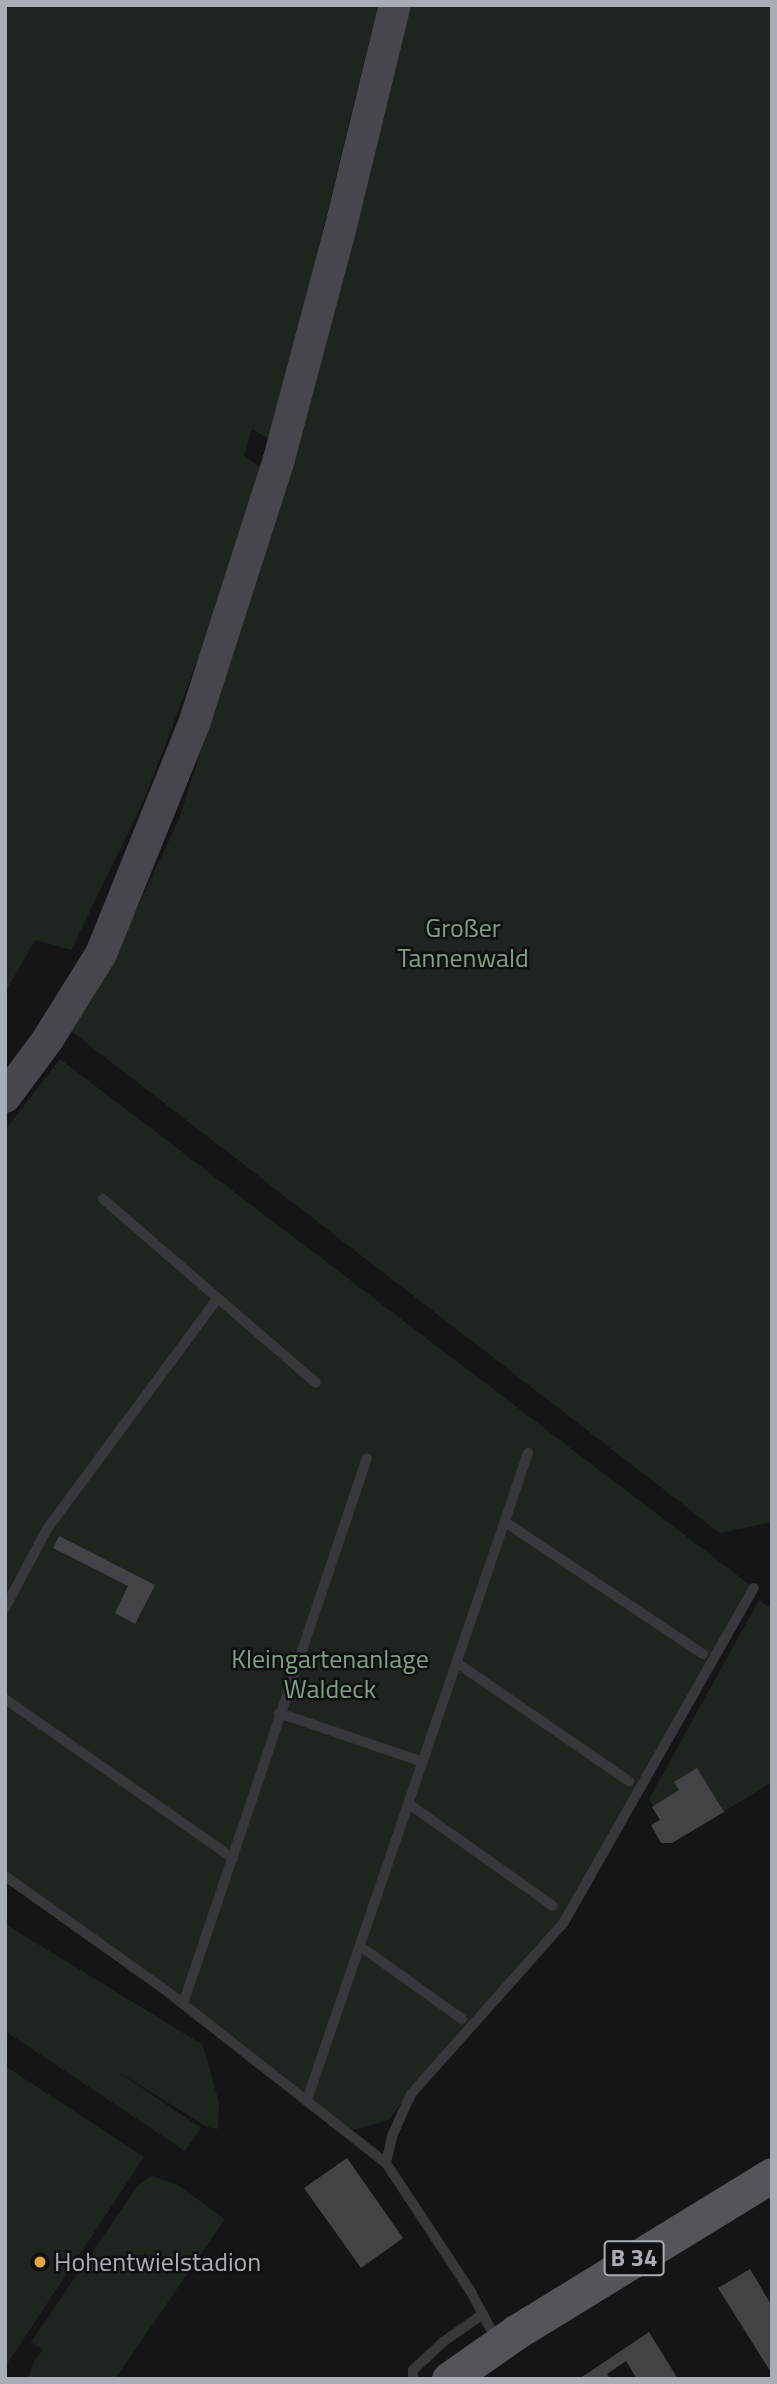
<!DOCTYPE html>
<meta charset="utf-8">
<style>
body{margin:0}
#map{position:relative;width:777px;height:2384px;overflow:hidden;background:#151517;font-family:"Titillium Web",sans-serif}
div>[style]{position:absolute}
[style*='--x']{left:calc(var(--x)*1px);top:calc(var(--y)*1px);width:calc(var(--w)*1px);rotate:calc(var(--a)*1deg)}
.green>*{inset:0;background:#1e251e}
.building>*{inset:0;background:#424347}
.service>*{height:10px;margin:-5px;padding:0 5px;transform-origin:5px;border-radius:5px;background:#37383c}
.secondary>*{height:32px;margin:-16px;padding:0 16px;transform-origin:16px;border-radius:16px;background:#45474c}
.primary>*{height:35px;margin:-17.5px;padding:0 17.5px;transform-origin:17.5px;border-radius:17.5px;background:#53555b}
.dots>*{width:19px;height:19px;translate:-50% -50%;box-sizing:border-box;border:4px solid #101012;border-radius:50%}
span{translate:-50% -50%;white-space:nowrap;text-align:center;line-height:1.15;-webkit-text-stroke:5px #101012;paint-order:stroke}
.shield-label span{padding:2px 5px;background:#101012;border:2px solid;border-radius:5px;-webkit-text-stroke-width:0}
.shield-label{font-size:24px;color:#a8adb6;font-weight:700}
.park-label{font-size:26px;color:#81a081}
.poi-label{font-size:26px;color:#a8adb6}
.left{translate:0 -50%;text-align:left}
.frame{position:absolute;inset:0;border:7px solid #a8adb6;pointer-events:none}
</style>
<div id="map">
<div class="green">
<i style="clip-path:polygon(5px 5px,378px 5px,271px 440px,252px 429px,244px 455px,264px 471px,201px 651px,145px 798px,71px 950px,35px 940px,5px 993px)"></i>
<i style="clip-path:polygon(408px 5px,772px 5px,772px 1522px,720px 1533px,71px 1031px,102px 982px,179px 819px,288px 478px)"></i>
<i style="clip-path:polygon(60px 1059px,754px 1588px,564px 1922px,406px 2096px,389px 2120px,347px 2132px,5px 1876px,5px 1130px)"></i>
<i style="clip-path:polygon(759px 1600px,772px 1609px,772px 1782px,672px 1843px,649px 1799px)"></i>
<i style="clip-path:polygon(5px 1924px,203px 2045px,219px 2103px,218px 2129px,207px 2127px,114px 2069px,201px 2128px,185px 2151px,5px 2031px)"></i>
<i style="clip-path:polygon(5px 2066px,144px 2157px,5px 2367px)"></i>
<i style="clip-path:polygon(152px 2176px,177px 2185px,225px 2219px,115px 2379px,28px 2379px,34px 2361px,43px 2350px,31px 2342px,138px 2185px)"></i>
</div>
<div class="building">
<i style="clip-path:polygon(59px 1536px,155px 1585px,135px 1624px,115px 1613px,128px 1586px,53px 1548px)"></i>
<i style="clip-path:polygon(697px 1768px,724px 1812px,672px 1843px,661px 1843px,651px 1825px,660px 1820px,652px 1807px,679px 1790px,674px 1782px)"></i>
<i style="clip-path:polygon(347px 2158px,403px 2238px,361px 2268px,304px 2188px)"></i>
<i style="clip-path:polygon(750px 2269px,772px 2306px,772px 2374px,718px 2288px)"></i>
<i style="clip-path:polygon(649px 2332px,678px 2379px,637px 2379px,626px 2361px,607px 2374px,610px 2379px,579px 2379px)"></i>
</div>
<div class="service">
<i style="--x:103;--y:1199;--w:281;--a:40.8"></i>
<i style="--x:505;--y:1522;--w:238;--a:33.7"></i>
<i style="--x:5;--y:1608;--w:89;--a:-62"></i>
<i style="--x:47;--y:1529;--w:287;--a:-53.5"></i>
<i style="--x:457;--y:1663;--w:209;--a:34.5"></i>
<i style="--x:5;--y:1699;--w:278;--a:34.9"></i>
<i style="--x:279;--y:1713;--w:152;--a:18.8"></i>
<i style="--x:409;--y:1804;--w:176;--a:35.3"></i>
<i style="--x:5;--y:1876;--w:195;--a:35.4"></i>
<i style="--x:164;--y:1989;--w:282;--a:38.1"></i>
<i style="--x:386;--y:2163;--w:154;--a:56.6"></i>
<i style="--x:471;--y:2292;--w:55;--a:62"></i>
<i style="--x:360;--y:1946;--w:125;--a:35.6"></i>
<i style="--x:183;--y:2004;--w:576;--a:-71.38"></i>
<i style="--x:307;--y:2100;--w:684;--a:-71.14"></i>
<i style="--x:386;--y:2163;--w:28;--a:-77"></i>
<i style="--x:392;--y:2136;--w:46;--a:-65.7"></i>
<i style="--x:411;--y:2094;--w:230;--a:-48.3"></i>
<i style="--x:564;--y:1922;--w:384;--a:-60.4"></i>
<i style="--x:413;--y:2379;--w:9;--a:-90"></i>
<i style="--x:413;--y:2370;--w:41;--a:-43"></i>
<i style="--x:443;--y:2342;--w:49;--a:-35"></i>
</div>
<div class="secondary">
<i style="--x:5;--y:1097;--w:72;--a:-53.4"></i>
<i style="--x:48;--y:1039;--w:100;--a:-58.1"></i>
<i style="--x:101;--y:954;--w:248;--a:-68"></i>
<i style="--x:194;--y:724;--w:278;--a:-72.2"></i>
<i style="--x:279;--y:459;--w:229;--a:-75.1"></i>
<i style="--x:338;--y:238;--w:240;--a:-76.3"></i>
</div>
<div class="primary">
<i style="--x:449;--y:2379;--w:82;--a:-35"></i>
<i style="--x:516;--y:2332;--w:300;--a:-31.5"></i>
</div>
<div class="dots">
<i style="left:40px;top:2262px;background:#e4a641"></i>
</div>
<div class="shield-label">
<span style="left:634px;top:2258px">B 34</span>
</div>
<div class="park-label">
<span style="left:463px;top:943px">Großer<br>Tannenwald</span>
<span style="left:330px;top:1674px">Kleingartenanlage<br>Waldeck</span>
</div>
<div class="poi-label">
<span class="left" style="left:54px;top:2262px">Hohentwielstadion</span>
</div>
<div class="frame"></div>
</div>
